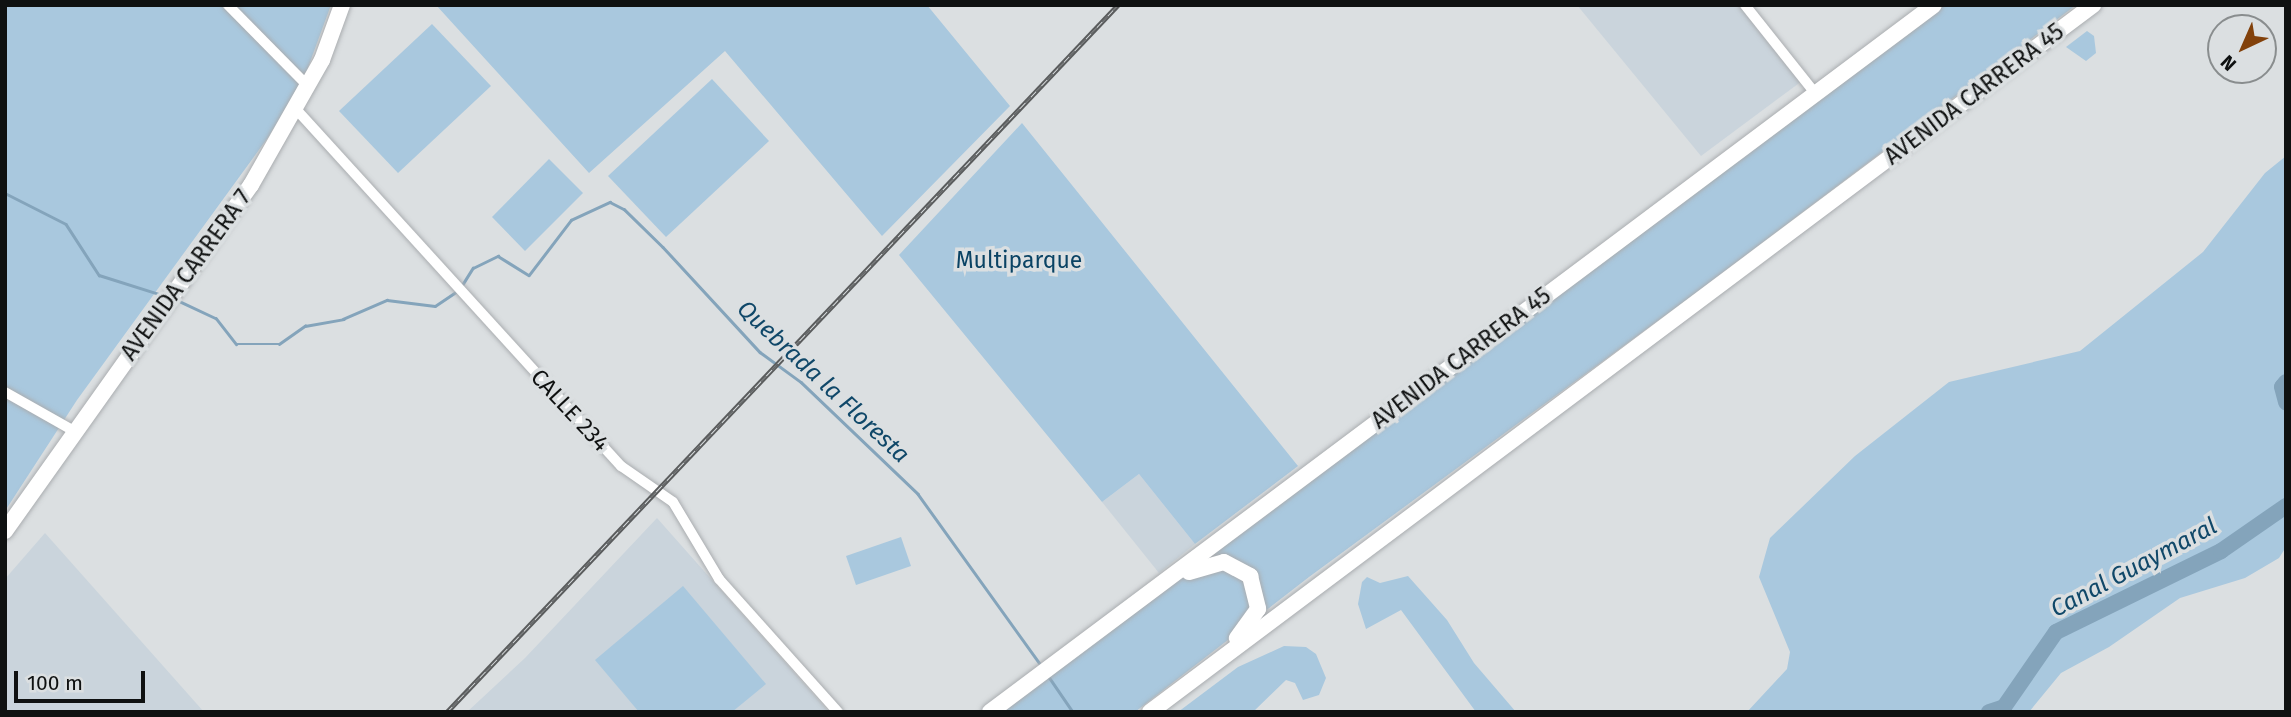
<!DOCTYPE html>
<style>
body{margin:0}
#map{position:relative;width:2291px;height:717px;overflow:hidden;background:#dbdfe1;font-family:"Fira Sans",sans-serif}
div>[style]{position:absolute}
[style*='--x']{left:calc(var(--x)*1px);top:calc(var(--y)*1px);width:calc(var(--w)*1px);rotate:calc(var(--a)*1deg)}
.built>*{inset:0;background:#cad4dc}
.green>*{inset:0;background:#a9c8de}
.stream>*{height:2.5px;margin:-1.25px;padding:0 1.25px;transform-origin:1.25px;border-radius:1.25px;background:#84a4bb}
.river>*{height:16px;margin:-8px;padding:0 8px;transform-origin:8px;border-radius:8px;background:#84a4bb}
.roads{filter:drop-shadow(0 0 2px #aaadb0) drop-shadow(0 0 2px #aaadb0)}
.minor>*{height:10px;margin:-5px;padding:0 5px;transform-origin:5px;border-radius:5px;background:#fff}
.primary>*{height:16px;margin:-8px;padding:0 8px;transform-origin:8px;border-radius:8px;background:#fff}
.trunk>*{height:16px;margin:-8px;padding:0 8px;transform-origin:8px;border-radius:8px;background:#fff}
.rail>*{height:5px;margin-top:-2.5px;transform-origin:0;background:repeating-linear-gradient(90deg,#dbdfe1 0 8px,#5a5c5d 0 16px);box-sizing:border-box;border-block:2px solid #5a5c5d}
span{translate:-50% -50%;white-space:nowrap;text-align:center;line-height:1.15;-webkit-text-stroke:7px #dbdfe1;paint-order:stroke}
.street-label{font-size:23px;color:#0f1111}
.park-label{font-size:23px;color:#0a4364}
.water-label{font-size:24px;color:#104869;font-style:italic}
.frame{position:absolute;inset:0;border:7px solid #0f1111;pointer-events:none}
.north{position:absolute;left:2207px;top:14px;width:70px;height:70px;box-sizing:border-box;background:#dbdfe1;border:2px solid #898d8e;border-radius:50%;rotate:224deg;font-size:19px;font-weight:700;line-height:28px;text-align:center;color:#0f1111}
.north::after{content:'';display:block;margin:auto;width:24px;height:32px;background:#82410b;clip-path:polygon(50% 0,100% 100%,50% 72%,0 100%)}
.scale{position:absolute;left:14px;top:671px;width:131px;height:32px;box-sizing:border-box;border:4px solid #0f1111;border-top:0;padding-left:9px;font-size:21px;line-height:24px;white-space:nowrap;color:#0f1111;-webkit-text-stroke:5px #dbdfe1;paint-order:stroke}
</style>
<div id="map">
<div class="built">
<i style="clip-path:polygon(1577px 5px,1739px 5px,1802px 81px,1701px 156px)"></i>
<i style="clip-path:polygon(1139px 474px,1195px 544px,1159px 573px,1102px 502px)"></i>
<i style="clip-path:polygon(657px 518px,829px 712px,467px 712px,525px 658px)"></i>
<i style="clip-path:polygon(45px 533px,204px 712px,5px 712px,5px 579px)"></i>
</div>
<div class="green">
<i style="clip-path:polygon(5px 5px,331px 5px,306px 73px,269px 136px,77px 400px,5px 511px)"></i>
<i style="clip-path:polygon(436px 5px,927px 5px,1010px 106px,882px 236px,725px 51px,589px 173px)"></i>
<i style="clip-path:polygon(1945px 5px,2076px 5px,1701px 289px,1309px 577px,1135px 712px,1001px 712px)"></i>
<i style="clip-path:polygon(432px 24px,491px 86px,398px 173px,339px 111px)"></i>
<i style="clip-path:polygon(2087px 31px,2094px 36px,2096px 53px,2086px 61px,2066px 47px)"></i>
<i style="clip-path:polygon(712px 79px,769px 141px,666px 237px,608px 176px)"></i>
<i style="clip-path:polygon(1022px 123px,1298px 466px,1195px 544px,1139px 474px,1102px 502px,899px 255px)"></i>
<i style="clip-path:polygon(2286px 156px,2286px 547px,2279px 558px,2245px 578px,2180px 598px,2109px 647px,2061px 673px,2029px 712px,1747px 712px,1787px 669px,1790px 652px,1759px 577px,1770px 538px,1855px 456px,1949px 382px,2080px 351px,2203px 252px,2265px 173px)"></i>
<i style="clip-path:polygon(549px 159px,583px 193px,525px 251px,492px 217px)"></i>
<i style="clip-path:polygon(901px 537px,911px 566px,856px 585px,846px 556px)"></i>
<i style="clip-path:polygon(1408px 576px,1447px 620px,1474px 663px,1516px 712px,1476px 712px,1401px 610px,1366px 629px,1358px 604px,1362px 582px,1367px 577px,1380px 583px)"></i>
<i style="clip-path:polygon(683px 586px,766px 684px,732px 712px,639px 712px,595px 660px)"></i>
<i style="clip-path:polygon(1284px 646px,1306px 647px,1316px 654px,1326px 678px,1319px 695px,1303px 700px,1295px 683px,1286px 680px,1253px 712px,1178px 712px,1238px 667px)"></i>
</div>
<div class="stream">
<i style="--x:5;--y:193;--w:68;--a:26.9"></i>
<i style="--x:66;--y:224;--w:61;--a:57.1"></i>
<i style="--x:99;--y:275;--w:63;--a:17.6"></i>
<i style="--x:181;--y:302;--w:38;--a:25"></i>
<i style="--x:216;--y:318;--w:33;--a:52"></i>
<i style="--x:236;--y:344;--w:43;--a:0"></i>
<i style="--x:279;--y:344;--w:32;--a:-35"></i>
<i style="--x:305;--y:326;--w:39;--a:-10"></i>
<i style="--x:343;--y:319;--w:48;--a:-23.4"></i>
<i style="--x:387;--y:300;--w:48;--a:7.1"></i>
<i style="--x:435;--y:306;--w:29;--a:-34"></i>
<i style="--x:459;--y:290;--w:26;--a:-58"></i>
<i style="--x:473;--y:268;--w:28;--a:-26"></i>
<i style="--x:498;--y:256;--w:36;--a:32"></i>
<i style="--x:529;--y:275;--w:69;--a:-52.6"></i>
<i style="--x:571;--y:220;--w:43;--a:-24.8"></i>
<i style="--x:610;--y:202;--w:16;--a:27"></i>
<i style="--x:624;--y:209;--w:54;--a:44.3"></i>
<i style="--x:663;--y:247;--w:143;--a:47.3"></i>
<i style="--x:760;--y:352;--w:51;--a:36.2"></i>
<i style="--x:801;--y:382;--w:162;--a:43.7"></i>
<i style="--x:918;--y:494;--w:211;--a:54.3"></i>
<i style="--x:1049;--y:677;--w:42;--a:55.6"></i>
</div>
<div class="river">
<i style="--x:2286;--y:382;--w:6;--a:129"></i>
<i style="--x:2282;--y:387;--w:16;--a:75"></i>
<i style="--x:1989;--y:712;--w:16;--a:-18"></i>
<i style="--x:2004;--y:707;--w:91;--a:-55.3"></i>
<i style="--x:2056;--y:632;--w:184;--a:-26.1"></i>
<i style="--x:2221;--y:551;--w:79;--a:-34.7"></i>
</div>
<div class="roads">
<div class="minor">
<i style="--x:228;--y:5;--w:114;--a:45.4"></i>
<i style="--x:1745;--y:5;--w:112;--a:51.5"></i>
<i style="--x:296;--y:109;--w:483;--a:47.7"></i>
<i style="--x:621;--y:466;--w:63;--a:34.7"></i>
<i style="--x:673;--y:502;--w:90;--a:59.1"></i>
<i style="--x:719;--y:579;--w:178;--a:48.2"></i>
<i style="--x:5;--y:392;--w:79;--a:29.5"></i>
</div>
<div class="primary">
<i style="--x:5;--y:531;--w:425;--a:-54.6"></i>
<i style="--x:251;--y:185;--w:144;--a:-60.4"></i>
<i style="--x:322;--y:60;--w:59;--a:-70"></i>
</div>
<div class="trunk">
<i style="--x:1189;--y:572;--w:36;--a:-16"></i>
<i style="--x:1224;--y:562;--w:30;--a:28"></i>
<i style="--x:1250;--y:576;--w:34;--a:76"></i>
<i style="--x:1258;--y:609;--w:36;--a:126"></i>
<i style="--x:990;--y:712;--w:1179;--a:-36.83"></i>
<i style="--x:1150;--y:712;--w:1179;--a:-36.86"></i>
</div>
</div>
<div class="rail">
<i style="--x:447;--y:712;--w:975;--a:-46.5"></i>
</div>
<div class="street-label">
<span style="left:1974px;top:94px;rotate:-37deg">AVENIDA CARRERA 45</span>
<span style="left:186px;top:275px;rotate:-54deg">AVENIDA CARRERA 7</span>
<span style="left:1461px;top:358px;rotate:-37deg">AVENIDA CARRERA 45</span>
<span style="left:570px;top:410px;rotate:47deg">CALLE 234</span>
</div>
<div class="park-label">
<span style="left:1019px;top:260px">Multiparque</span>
</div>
<div class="water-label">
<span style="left:823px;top:382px;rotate:43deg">Quebrada la Floresta</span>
<span style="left:2134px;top:568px;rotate:-28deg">Canal Guaymaral</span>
</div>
<div class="frame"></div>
<div class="north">N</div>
<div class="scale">100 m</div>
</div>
